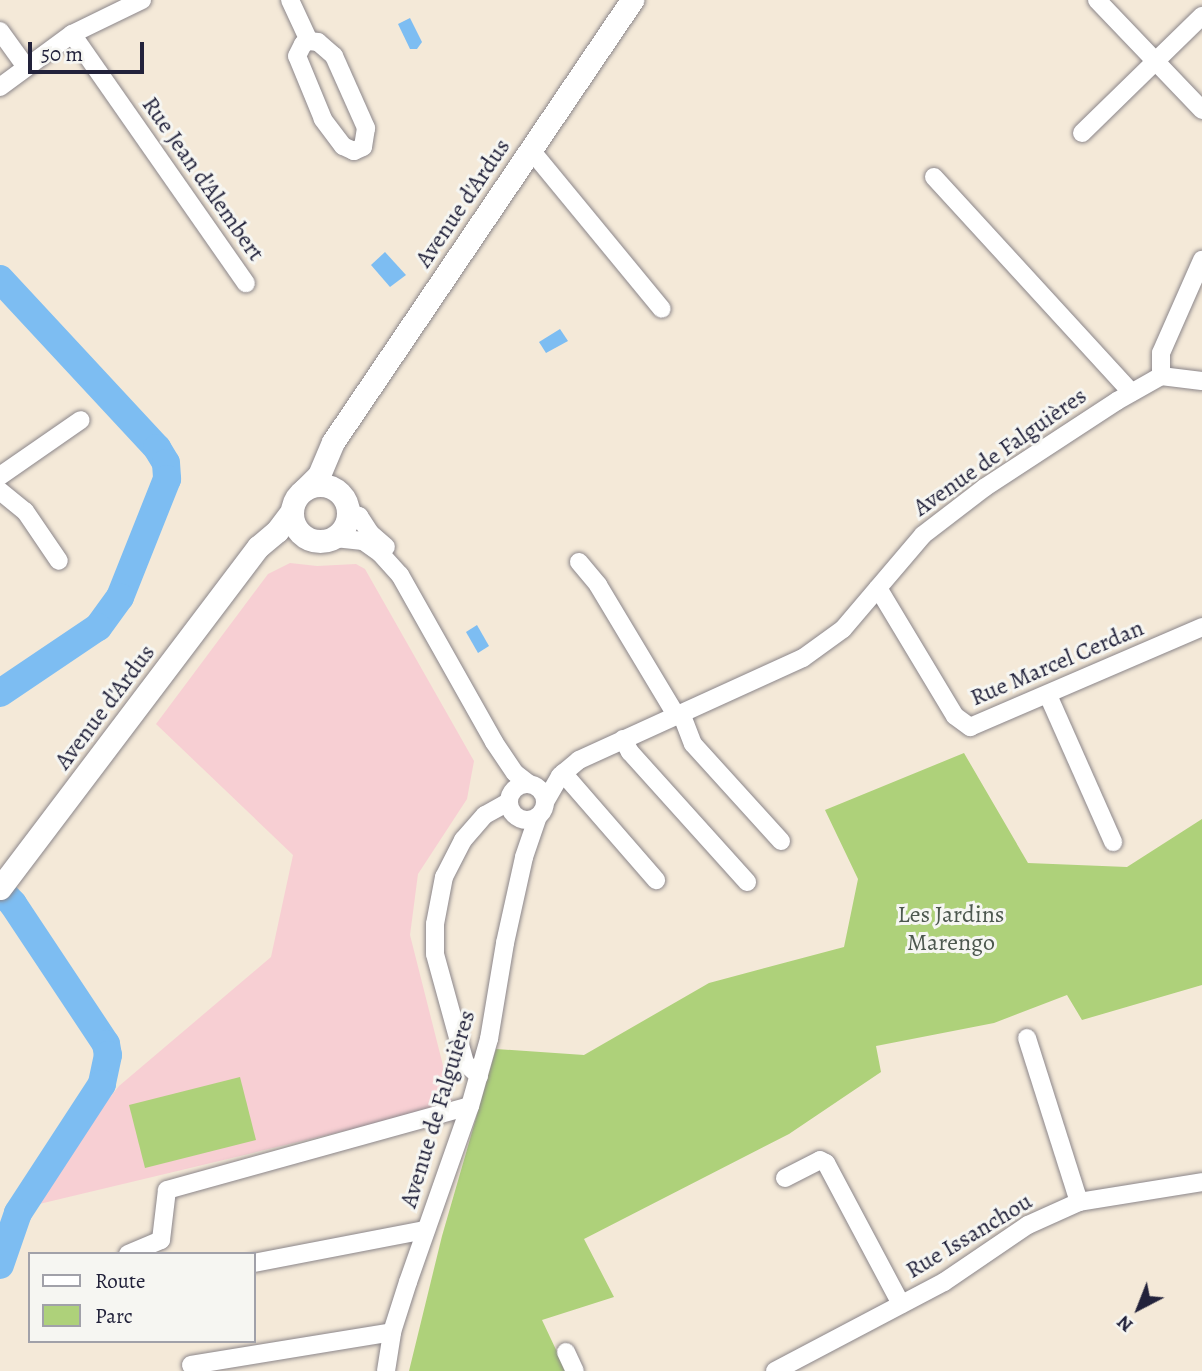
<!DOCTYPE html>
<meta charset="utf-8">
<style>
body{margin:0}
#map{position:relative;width:1202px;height:1371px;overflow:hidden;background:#f4e9d8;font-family:Alegreya,serif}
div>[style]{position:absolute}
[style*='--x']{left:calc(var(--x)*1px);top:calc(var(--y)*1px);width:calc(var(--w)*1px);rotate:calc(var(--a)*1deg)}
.built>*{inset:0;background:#f7cfd3}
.green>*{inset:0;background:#aed17a}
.water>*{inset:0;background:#7dbdf2}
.river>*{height:28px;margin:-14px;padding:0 14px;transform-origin:14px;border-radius:14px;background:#7dbdf2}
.roads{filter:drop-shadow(0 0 2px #8b868a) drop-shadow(0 0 2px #8b868a)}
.minor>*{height:18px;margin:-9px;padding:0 9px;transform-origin:9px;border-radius:9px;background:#fff}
.minor>.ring{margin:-9px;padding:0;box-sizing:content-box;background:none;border:18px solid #fff;border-radius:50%}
.major>*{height:23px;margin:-11.5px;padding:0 11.5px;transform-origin:11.5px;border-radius:11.5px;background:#fff}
.major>.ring{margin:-11.5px;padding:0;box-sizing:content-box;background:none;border:23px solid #fff;border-radius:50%}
span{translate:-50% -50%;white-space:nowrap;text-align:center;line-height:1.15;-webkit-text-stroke:6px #f6f6f2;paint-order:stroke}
.street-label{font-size:24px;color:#22223b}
.park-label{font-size:24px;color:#4c574e}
.legend{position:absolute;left:28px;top:1252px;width:228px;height:91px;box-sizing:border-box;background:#f6f6f2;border:2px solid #a1a1a9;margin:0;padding:9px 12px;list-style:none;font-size:21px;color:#22223b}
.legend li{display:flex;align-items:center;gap:14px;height:35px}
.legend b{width:35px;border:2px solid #a1a1a9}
.north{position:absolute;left:1104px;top:1273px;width:70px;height:70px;-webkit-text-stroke:5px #f6f6f2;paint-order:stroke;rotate:222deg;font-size:19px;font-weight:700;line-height:28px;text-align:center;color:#22223b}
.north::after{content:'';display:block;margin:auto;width:24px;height:32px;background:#22223b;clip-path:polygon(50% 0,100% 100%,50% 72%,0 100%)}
.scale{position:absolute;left:28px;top:42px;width:116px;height:32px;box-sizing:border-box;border:4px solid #22223b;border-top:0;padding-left:9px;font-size:21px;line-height:24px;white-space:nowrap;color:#22223b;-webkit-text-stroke:5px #f6f6f2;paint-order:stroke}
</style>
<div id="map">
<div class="built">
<i style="clip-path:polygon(290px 563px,317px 566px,356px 564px,365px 569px,474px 761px,467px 799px,418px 874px,410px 935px,453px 1105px,35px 1205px,79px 1136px,119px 1086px,271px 957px,293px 855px,156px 724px,268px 574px)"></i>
</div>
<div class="green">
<i style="clip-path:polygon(964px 753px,1028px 863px,1127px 867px,1202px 819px,1202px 985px,1082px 1020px,1067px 995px,994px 1023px,876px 1046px,881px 1072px,789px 1134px,584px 1239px,614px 1297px,542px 1320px,566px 1371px,409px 1371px,442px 1236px,496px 1049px,584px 1055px,709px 983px,844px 947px,858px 879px,825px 810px)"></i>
<i style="clip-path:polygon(240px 1077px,256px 1140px,145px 1168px,129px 1105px)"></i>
</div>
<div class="water">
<i style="clip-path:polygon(410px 18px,422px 42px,417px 49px,410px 49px,398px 24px)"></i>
<i style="clip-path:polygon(385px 252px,406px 275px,390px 287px,371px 265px)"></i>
<i style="clip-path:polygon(560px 329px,568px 341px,546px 353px,539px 342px)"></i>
<i style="clip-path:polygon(477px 625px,489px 646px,478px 653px,466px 632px)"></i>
</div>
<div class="river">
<i style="--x:0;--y:279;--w:231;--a:47.1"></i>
<i style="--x:157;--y:448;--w:17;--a:59"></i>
<i style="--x:166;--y:463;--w:16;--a:86"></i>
<i style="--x:167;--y:479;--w:127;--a:111.7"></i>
<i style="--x:120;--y:597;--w:37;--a:126"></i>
<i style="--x:98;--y:627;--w:118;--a:146"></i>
<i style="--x:0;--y:890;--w:19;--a:47"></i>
<i style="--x:13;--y:904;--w:168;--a:56.4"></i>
<i style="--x:106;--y:1044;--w:11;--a:80"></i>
<i style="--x:108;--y:1055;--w:30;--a:102"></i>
<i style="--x:102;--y:1084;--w:154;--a:123.1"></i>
<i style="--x:18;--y:1213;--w:55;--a:109.1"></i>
</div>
<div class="roads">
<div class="minor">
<i style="--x:290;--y:0;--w:45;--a:65.1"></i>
<i style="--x:1097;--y:0;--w:152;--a:46.3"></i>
<i style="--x:0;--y:31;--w:44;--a:54.2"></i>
<i style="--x:72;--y:34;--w:304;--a:55.1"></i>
<i style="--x:309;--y:41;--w:9;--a:6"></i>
<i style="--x:318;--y:42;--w:21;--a:41"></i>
<i style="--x:334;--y:56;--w:79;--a:66"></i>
<i style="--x:366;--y:128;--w:19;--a:99"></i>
<i style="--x:363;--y:147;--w:10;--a:156"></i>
<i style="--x:354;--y:151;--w:12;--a:-156"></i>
<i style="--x:343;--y:146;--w:34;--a:-127"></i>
<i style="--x:323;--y:119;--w:68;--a:-112.4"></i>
<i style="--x:297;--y:56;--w:13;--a:-63"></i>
<i style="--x:303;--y:44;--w:7;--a:-27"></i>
<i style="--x:0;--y:87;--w:89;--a:-36.4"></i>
<i style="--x:72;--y:34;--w:78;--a:-25.9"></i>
<i style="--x:1082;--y:133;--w:168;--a:-44.3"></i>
<i style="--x:530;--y:149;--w:207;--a:50.5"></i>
<i style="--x:934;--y:177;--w:292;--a:47.5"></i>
<i style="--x:1161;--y:376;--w:23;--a:-90"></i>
<i style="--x:1161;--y:353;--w:102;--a:-66.2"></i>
<i style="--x:0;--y:476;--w:98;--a:-34.7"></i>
<i style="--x:0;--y:491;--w:32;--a:39"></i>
<i style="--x:25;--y:511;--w:60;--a:55.8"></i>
<i style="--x:348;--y:512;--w:12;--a:20"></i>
<i style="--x:359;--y:516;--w:20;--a:57"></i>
<i style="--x:370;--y:533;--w:21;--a:41"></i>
<i style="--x:335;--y:538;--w:28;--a:6"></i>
<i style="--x:363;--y:541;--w:21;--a:35"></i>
<i style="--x:380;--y:553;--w:30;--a:48"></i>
<i style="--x:400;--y:575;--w:192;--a:60.6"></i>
<i style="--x:494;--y:742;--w:37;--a:56"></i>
<i style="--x:515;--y:773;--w:16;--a:38"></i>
<i style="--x:579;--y:562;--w:30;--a:50"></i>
<i style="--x:598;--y:585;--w:152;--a:59"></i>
<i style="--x:878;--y:588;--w:149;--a:59"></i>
<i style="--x:955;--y:716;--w:19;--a:36"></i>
<i style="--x:970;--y:727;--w:253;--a:-23.3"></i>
<i style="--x:1048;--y:695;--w:161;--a:66.1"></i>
<i style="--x:681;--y:713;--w:33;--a:69"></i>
<i style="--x:693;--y:744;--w:131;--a:47.8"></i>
<i style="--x:623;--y:739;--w:15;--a:62"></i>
<i style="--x:630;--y:752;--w:175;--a:48"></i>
<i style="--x:563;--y:773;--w:142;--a:49"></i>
<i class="ring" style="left:509px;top:784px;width:18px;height:18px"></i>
<i style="--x:545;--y:802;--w:30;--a:-60"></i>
<i style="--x:560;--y:776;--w:25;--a:-40"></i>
<i style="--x:579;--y:760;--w:246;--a:-24.5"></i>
<i style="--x:803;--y:658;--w:49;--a:-35.9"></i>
<i style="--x:843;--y:629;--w:123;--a:-49.6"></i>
<i style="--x:923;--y:535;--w:77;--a:-37.6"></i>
<i style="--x:984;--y:488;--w:159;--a:-33.2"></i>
<i style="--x:1117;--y:401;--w:51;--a:-29.6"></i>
<i style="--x:1161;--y:376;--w:41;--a:7"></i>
<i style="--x:1027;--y:1038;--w:172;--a:72.4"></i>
<i style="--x:479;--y:1076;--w:19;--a:-137"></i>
<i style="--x:465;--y:1063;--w:113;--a:-105.4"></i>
<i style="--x:435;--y:954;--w:30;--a:-90"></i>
<i style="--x:435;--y:924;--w:48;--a:-79.2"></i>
<i style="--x:444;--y:877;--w:42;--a:-62.8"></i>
<i style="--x:463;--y:840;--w:33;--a:-49"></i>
<i style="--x:485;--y:815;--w:26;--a:-29"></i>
<i style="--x:785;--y:1178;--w:39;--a:-27"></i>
<i style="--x:820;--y:1160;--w:7;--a:27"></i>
<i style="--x:826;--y:1163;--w:160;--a:62"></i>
<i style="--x:128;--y:1254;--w:36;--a:-23"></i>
<i style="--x:161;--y:1240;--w:50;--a:-83.2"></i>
<i style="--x:167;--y:1190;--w:314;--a:-15.5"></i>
<i style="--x:254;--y:1263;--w:175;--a:-10.9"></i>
<i style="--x:566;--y:1352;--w:21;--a:65"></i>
<i style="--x:191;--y:1365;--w:204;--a:-9.3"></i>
<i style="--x:386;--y:1371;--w:39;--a:-81"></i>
<i style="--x:392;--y:1332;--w:52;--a:-72.3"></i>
<i style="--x:408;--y:1282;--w:187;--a:-70.6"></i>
<i style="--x:470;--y:1106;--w:70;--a:-74.2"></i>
<i style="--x:489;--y:1039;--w:97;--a:-80.5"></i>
<i style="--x:505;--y:943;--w:88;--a:-77.5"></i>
<i style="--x:524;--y:857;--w:43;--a:-71.1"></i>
<i style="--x:775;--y:1371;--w:191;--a:-27.8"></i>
<i style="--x:944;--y:1282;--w:102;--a:-34.2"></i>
<i style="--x:1028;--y:1225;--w:56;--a:-24.3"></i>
<i style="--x:1079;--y:1202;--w:125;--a:-9.2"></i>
</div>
<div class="major">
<i class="ring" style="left:292px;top:485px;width:33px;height:33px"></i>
<i style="--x:305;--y:489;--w:20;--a:-45"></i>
<i style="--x:319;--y:475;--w:36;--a:-67"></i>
<i style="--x:333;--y:442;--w:534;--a:-55.92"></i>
<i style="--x:0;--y:888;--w:428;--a:-52.9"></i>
<i style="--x:258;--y:547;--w:25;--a:-40"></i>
<i style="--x:277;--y:531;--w:25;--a:-53"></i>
</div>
</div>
<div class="street-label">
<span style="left:203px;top:179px;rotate:55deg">Rue Jean d'Alembert</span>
<span style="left:463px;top:203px;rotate:-56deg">Avenue d'Ardus</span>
<span style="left:1000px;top:452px;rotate:-35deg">Avenue de Falguières</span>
<span style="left:1057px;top:663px;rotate:-23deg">Rue Marcel Cerdan</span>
<span style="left:105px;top:707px;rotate:-53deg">Avenue d'Ardus</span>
<span style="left:438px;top:1109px;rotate:-73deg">Avenue de Falguières</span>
<span style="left:969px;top:1236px;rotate:-31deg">Rue Issanchou</span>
</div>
<div class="park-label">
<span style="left:951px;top:929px">Les Jardins<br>Marengo</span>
</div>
<ul class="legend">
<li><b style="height:9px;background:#fff"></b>Route</li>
<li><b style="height:19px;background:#aed17a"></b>Parc</li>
</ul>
<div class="north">N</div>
<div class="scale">50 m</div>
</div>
